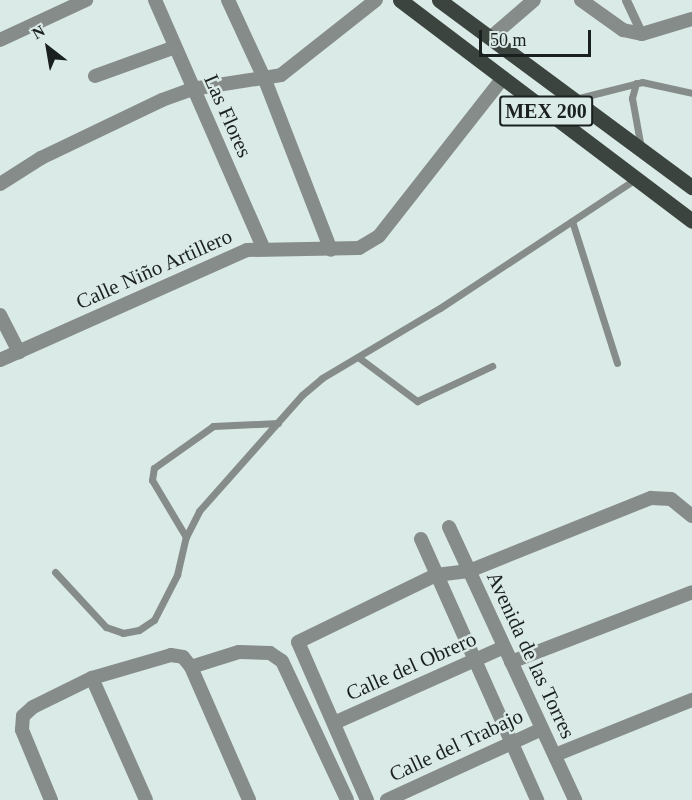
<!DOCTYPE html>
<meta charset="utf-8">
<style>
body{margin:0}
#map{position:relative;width:692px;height:800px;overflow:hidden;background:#daeae6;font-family:"Times New Roman",serif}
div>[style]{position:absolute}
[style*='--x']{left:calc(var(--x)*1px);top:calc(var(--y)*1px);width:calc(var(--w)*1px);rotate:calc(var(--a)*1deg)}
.service>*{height:7px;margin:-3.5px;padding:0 3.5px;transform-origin:3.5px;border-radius:3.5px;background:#868c89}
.pedestrian>*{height:9px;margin:-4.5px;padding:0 4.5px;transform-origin:4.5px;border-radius:4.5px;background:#868c89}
.minor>*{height:14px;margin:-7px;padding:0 7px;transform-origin:7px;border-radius:7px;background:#868c89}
.primary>*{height:15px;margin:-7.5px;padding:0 7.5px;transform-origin:7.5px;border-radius:7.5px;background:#3b443e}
span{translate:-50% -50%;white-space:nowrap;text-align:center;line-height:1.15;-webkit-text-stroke:5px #daeae6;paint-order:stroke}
.shield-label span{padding:2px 4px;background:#daeae6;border:2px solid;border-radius:4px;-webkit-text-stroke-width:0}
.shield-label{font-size:20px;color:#1a201f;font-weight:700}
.street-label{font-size:21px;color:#1a201f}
.north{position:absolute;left:18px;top:18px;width:60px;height:60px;-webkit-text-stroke:4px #daeae6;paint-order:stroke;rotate:329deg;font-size:16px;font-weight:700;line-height:24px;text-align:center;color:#1a201f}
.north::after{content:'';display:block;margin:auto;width:21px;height:27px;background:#1a201f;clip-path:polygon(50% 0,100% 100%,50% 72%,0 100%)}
.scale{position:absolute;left:479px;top:30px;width:112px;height:27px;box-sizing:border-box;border:3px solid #1a201f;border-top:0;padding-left:8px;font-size:18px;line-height:21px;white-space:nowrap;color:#1a201f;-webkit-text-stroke:4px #daeae6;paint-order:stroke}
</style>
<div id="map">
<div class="service">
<i style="--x:636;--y:83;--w:16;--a:105"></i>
<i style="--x:632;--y:98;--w:51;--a:79.8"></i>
<i style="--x:575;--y:99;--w:69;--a:-14.2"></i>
<i style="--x:642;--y:82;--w:51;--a:12.4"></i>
<i style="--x:572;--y:221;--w:149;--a:72.4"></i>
<i style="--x:358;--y:357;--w:74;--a:36.7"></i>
<i style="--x:417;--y:401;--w:83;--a:-25"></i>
<i style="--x:186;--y:537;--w:66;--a:-120.8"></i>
<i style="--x:152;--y:480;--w:12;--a:-81"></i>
<i style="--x:154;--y:468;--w:72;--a:-35.4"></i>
<i style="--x:213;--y:426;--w:65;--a:-2.6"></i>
<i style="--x:55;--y:572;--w:75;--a:47.2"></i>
<i style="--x:106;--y:627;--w:18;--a:19"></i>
<i style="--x:123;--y:633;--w:16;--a:-11"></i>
<i style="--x:139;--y:630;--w:18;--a:-34"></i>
<i style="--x:154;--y:620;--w:51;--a:-62.9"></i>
<i style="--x:177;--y:575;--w:39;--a:-77"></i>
<i style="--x:186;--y:537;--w:29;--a:-63"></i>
<i style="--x:199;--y:511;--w:155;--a:-48.4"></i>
<i style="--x:302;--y:395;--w:26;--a:-40"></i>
<i style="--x:322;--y:378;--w:137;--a:-30.7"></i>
<i style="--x:440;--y:308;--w:235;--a:-33.4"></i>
</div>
<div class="pedestrian">
<i style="--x:626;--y:0;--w:38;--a:65"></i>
</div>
<div class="minor">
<i style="--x:155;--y:0;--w:272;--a:66.4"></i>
<i style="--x:228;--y:0;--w:88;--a:65.2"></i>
<i style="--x:265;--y:80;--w:182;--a:68.8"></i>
<i style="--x:581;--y:0;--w:52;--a:35.5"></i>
<i style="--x:623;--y:30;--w:19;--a:12"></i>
<i style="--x:642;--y:34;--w:52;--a:-16.7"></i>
<i style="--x:490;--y:38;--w:58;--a:-40.8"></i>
<i style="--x:0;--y:40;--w:95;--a:-24.9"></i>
<i style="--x:95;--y:76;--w:85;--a:-19.9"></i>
<i style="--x:0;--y:184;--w:49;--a:-32.4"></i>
<i style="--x:41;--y:158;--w:134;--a:-25.6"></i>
<i style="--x:162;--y:100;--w:32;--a:-20"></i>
<i style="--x:192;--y:89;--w:90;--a:-8.9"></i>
<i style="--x:281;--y:75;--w:121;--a:-38.3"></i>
<i style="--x:0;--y:315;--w:42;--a:62.8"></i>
<i style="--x:0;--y:360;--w:270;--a:-24"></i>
<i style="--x:247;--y:250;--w:112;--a:-1"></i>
<i style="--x:359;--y:248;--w:23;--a:-31"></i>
<i style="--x:379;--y:236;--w:201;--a:-51.9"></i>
<i style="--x:449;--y:527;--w:301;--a:65.2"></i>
<i style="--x:421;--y:539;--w:286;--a:66"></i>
<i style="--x:511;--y:662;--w:194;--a:-21.1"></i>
<i style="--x:191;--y:667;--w:145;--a:66.4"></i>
<i style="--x:92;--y:678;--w:133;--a:66.1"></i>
<i style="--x:334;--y:723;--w:186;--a:-24.1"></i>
<i style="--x:555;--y:755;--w:148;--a:-21.9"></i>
<i style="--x:51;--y:800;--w:76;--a:-112.5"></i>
<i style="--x:22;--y:730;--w:14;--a:-86"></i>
<i style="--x:23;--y:716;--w:13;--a:-42"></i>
<i style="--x:33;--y:707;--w:66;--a:-26.2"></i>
<i style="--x:92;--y:678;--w:82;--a:-16.2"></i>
<i style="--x:171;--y:655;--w:12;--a:9"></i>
<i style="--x:183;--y:657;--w:13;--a:51"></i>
<i style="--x:191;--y:667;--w:50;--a:-17.4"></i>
<i style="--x:239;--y:652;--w:31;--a:2"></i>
<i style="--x:270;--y:653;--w:14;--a:34"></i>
<i style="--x:282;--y:661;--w:153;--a:64.9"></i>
<i style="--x:367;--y:800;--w:172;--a:-113.6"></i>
<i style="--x:298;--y:642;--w:153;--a:-25.9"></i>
<i style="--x:436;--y:575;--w:33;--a:-7"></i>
<i style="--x:469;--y:571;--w:196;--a:-21.9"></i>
<i style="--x:651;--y:498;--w:20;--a:3"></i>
<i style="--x:671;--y:499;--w:27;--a:39"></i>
<i style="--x:387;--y:800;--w:170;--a:-24.6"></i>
</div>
<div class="primary">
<i style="--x:400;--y:0;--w:366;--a:37.1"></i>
<i style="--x:439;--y:0;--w:315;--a:36.5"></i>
</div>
<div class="shield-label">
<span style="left:546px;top:111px">MEX 200</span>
</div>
<div class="street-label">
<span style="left:228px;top:116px;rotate:66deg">Las Flores</span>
<span style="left:154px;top:269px;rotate:-24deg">Calle Niño Artillero</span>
<span style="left:531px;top:655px;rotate:65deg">Avenida de las Torres</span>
<span style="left:411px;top:666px;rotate:-24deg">Calle del Obrero</span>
<span style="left:456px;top:745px;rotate:-25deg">Calle del Trabajo</span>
</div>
<div class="north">N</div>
<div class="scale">50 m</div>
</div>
